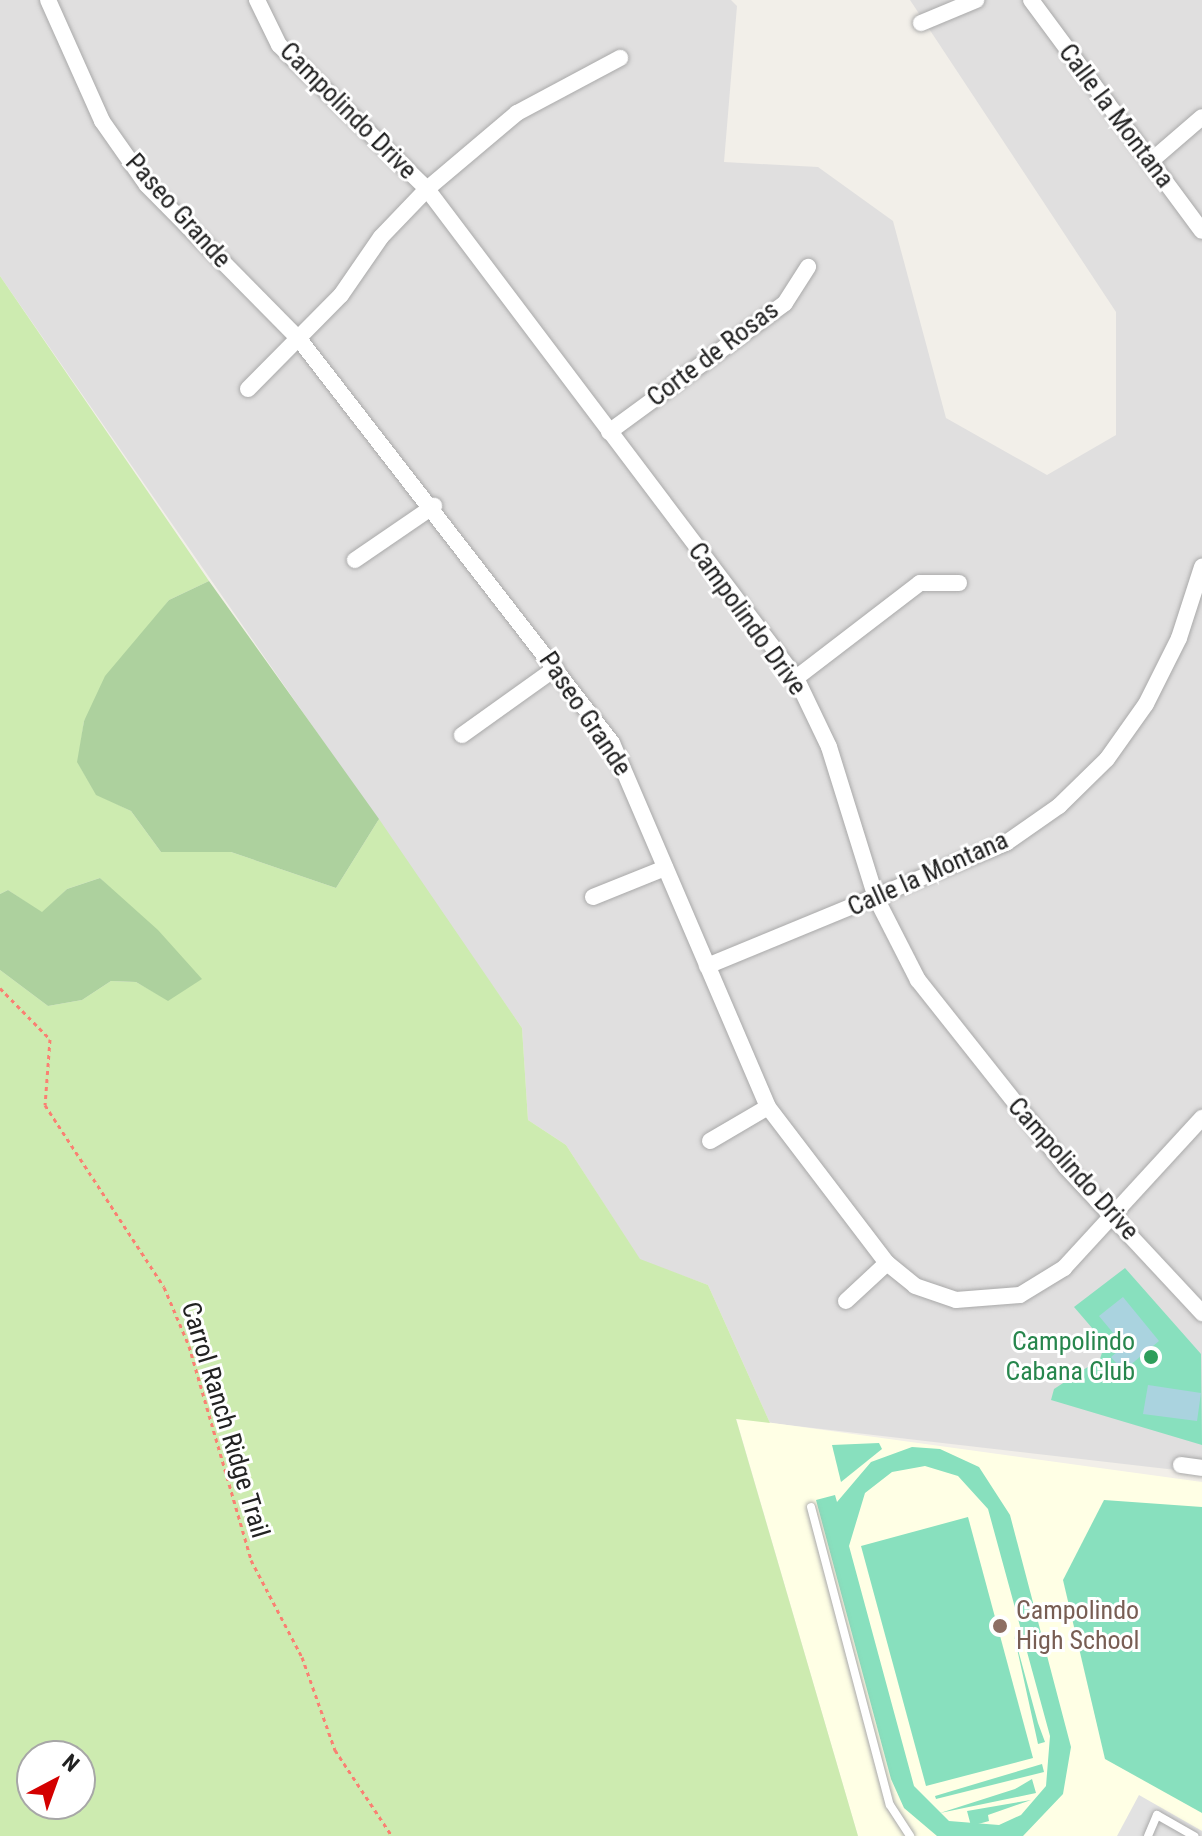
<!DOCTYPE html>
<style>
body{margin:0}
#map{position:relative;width:1202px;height:1836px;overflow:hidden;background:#f2efe9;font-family:"Roboto Condensed",sans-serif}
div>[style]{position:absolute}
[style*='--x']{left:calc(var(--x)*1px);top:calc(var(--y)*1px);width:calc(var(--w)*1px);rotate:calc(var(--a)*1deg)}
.residential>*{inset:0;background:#e0dfdf}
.education>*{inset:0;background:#ffffe5}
.grass>*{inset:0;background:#cdebb0}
.forest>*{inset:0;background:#add19e}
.pitch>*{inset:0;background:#88e0be}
.parking>*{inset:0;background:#e2e2e2}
.water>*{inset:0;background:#aad3df}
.path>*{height:3px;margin-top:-1.5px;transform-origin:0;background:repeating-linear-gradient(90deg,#fa8072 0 4px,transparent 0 8px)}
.roads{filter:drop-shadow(0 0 2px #a9a9a9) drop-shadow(0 0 2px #a9a9a9)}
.lane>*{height:8px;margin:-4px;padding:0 4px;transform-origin:4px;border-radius:4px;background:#fff}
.street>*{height:16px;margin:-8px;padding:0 8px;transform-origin:8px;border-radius:8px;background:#fff}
.dots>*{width:22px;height:22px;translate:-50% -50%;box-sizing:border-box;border:4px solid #fff;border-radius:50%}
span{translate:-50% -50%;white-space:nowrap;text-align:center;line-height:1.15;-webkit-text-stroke:6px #fff;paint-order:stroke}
.street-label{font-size:26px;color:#222}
.leisure-label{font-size:26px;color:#27864d}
.right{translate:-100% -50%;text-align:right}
.education-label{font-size:26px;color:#785e54}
.left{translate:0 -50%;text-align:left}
.north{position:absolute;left:16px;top:1740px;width:80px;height:80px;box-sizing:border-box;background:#fff;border:2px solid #a7a7a7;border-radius:50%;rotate:41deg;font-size:22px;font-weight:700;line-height:32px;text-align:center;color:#222}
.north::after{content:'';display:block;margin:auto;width:28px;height:36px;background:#d40000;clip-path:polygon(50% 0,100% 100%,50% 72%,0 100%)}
</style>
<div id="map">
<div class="residential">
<i style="clip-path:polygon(0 0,731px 0,737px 6px,724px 162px,818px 167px,893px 221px,946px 418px,1047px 475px,1116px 435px,1116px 312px,910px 0,1202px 0,1202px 1473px,770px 1423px,708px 1285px,640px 1260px,566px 1145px,528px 1120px,522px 1028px,0 276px)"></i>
</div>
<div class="education">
<i style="clip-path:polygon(736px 1418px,1202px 1482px,1202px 1836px,858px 1836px)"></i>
</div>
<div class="grass">
<i style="clip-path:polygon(evenodd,0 276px,209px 581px,169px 600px,142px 636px,84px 721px,78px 763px,96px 794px,131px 811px,161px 852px,231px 852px,336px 888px,379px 819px,522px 1028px,528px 1120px,566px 1145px,640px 1259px,708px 1285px,770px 1423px,736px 1419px,858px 1836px,0 1836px,0 970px,48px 1006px,82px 1000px,111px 981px,136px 982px,168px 1000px,201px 979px,100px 878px,67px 889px,42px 913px,8px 890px,0 894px,0 276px,32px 1756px,80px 1756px,80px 1804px,32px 1804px,32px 1756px)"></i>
</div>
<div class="forest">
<i style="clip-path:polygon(209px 581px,379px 819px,336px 888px,231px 852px,161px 852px,131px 811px,96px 795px,77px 762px,84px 721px,105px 676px,169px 600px)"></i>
<i style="clip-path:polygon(100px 878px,158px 930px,202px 979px,168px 1001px,136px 982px,111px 981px,82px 1000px,48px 1006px,0 970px,0 894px,8px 890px,42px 912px,67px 889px)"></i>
</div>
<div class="pitch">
<i style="clip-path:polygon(1125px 1268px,1201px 1354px,1202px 1445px,1051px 1400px,1054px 1389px,1100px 1359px,1105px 1343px,1074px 1307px)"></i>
<i style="clip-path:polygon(879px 1443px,882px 1449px,841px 1482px,832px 1445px)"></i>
<i style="clip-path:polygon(evenodd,912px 1447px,940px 1449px,979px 1467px,1010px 1515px,1071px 1747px,1063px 1794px,1023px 1836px,937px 1836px,904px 1808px,891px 1779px,816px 1500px,835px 1495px,837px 1502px,871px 1462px,912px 1447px,925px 1466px,958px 1476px,988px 1509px,1050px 1736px,1046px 1786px,1021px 1815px,999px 1825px,949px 1821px,914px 1786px,849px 1546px,865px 1493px,892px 1472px,925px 1466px)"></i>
<i style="clip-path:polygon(1104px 1500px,1202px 1507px,1202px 1813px,1105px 1759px,1063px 1580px)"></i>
<i style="clip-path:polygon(968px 1517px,1033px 1758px,926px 1786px,861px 1546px)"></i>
<i style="clip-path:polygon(1014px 1635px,1038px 1723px,1045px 1742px,1038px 1744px)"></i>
<i style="clip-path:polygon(1042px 1764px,1044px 1772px,936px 1799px,935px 1796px)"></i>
<i style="clip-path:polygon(1032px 1779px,1036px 1793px,940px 1813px,1015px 1789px)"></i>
<i style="clip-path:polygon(1031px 1800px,988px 1815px,989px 1821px,971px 1826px,967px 1811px)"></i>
</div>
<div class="parking">
<i style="clip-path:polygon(1139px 1795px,1202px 1831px,1202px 1836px,1117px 1836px)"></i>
</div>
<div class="water">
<i style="clip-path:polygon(1123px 1297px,1159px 1341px,1123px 1371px,1111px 1357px,1124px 1346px,1099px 1316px)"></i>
<i style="clip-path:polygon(1148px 1385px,1201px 1393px,1197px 1421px,1143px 1414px)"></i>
</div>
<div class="path">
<i style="--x:0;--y:988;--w:71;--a:45.6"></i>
<i style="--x:50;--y:1039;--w:66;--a:94.3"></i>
<i style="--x:45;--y:1105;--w:217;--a:56.8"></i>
<i style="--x:164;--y:1287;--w:64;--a:67"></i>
<i style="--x:189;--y:1346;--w:223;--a:73.8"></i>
<i style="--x:251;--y:1560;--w:110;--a:62.3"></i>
<i style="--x:302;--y:1657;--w:99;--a:70.5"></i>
<i style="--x:335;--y:1750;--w:103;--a:56.5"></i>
</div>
<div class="roads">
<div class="lane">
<i style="--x:811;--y:1507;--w:308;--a:75.2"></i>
<i style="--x:890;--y:1805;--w:37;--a:57"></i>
<i style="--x:1148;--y:1836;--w:23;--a:-67"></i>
<i style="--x:1157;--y:1815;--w:43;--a:29.6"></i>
</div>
<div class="street">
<i style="--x:48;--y:0;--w:133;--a:65.9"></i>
<i style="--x:102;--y:121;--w:78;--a:54.9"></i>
<i style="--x:147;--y:185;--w:216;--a:45.4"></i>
<i style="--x:299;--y:339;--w:511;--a:52.23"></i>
<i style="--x:612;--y:743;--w:396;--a:66.8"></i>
<i style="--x:768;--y:1107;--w:196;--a:52.7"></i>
<i style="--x:887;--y:1263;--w:36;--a:39"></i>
<i style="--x:915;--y:1286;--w:43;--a:18.9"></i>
<i style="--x:956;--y:1300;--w:64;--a:-4.5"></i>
<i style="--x:1020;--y:1295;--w:52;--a:-31.5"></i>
<i style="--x:1064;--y:1268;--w:204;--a:-47.4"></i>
<i style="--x:257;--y:0;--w:50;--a:63.9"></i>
<i style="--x:279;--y:45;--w:206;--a:44.2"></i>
<i style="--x:427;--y:189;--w:613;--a:52.96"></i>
<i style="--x:796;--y:678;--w:76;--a:64.4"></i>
<i style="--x:829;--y:747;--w:158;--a:72.7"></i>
<i style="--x:876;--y:898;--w:92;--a:62.9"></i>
<i style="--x:918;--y:980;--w:238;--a:51.6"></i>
<i style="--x:1066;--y:1167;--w:200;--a:47"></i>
<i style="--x:1031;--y:0;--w:287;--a:53.5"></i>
<i style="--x:921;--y:23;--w:60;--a:-22.7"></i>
<i style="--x:1151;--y:161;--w:67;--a:-40.8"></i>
<i style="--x:248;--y:389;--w:132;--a:-45.3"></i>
<i style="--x:341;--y:295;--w:70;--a:-55.4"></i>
<i style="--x:381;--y:237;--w:66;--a:-46.2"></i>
<i style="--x:427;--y:189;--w:118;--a:-40.2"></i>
<i style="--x:517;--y:113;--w:117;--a:-28.1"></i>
<i style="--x:609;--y:432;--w:218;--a:-36.2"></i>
<i style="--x:785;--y:303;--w:43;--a:-57.4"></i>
<i style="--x:355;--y:560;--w:96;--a:-34.4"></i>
<i style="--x:796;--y:678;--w:156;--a:-37.5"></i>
<i style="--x:920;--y:583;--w:39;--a:0"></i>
<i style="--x:462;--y:735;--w:115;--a:-35.5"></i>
<i style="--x:593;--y:897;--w:78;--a:-21.9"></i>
<i style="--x:707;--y:966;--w:323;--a:-22.4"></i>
<i style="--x:1006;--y:843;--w:65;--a:-34.9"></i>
<i style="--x:1059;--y:806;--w:67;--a:-44.4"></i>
<i style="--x:1107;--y:759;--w:67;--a:-54.7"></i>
<i style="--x:1146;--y:704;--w:74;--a:-63.4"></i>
<i style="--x:1179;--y:638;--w:75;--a:-72.1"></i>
<i style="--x:710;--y:1141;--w:67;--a:-30.4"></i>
<i style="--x:846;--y:1301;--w:56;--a:-42.8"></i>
<i style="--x:1181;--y:1465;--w:21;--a:8"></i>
</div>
</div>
<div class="dots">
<i style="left:1151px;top:1357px;background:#2e9e5b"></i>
<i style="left:1000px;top:1626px;background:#8d6e63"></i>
</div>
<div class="street-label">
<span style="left:348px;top:111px;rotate:45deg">Campolindo Drive</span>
<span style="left:1116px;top:116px;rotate:53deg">Calle la Montana</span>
<span style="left:178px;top:211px;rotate:48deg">Paseo Grande</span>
<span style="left:713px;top:354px;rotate:-37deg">Corte de Rosas</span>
<span style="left:747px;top:619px;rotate:54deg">Campolindo Drive</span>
<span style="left:585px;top:714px;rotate:56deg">Paseo Grande</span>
<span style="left:928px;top:874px;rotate:-24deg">Calle la Montana</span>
<span style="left:1073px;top:1169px;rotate:48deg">Campolindo Drive</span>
<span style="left:225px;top:1420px;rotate:73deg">Carrol Ranch Ridge Trail</span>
</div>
<div class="leisure-label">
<span class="right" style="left:1135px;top:1357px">Campolindo<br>Cabana Club</span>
</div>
<div class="education-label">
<span class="left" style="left:1016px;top:1626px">Campolindo<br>High School</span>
</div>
<div class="north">N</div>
</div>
